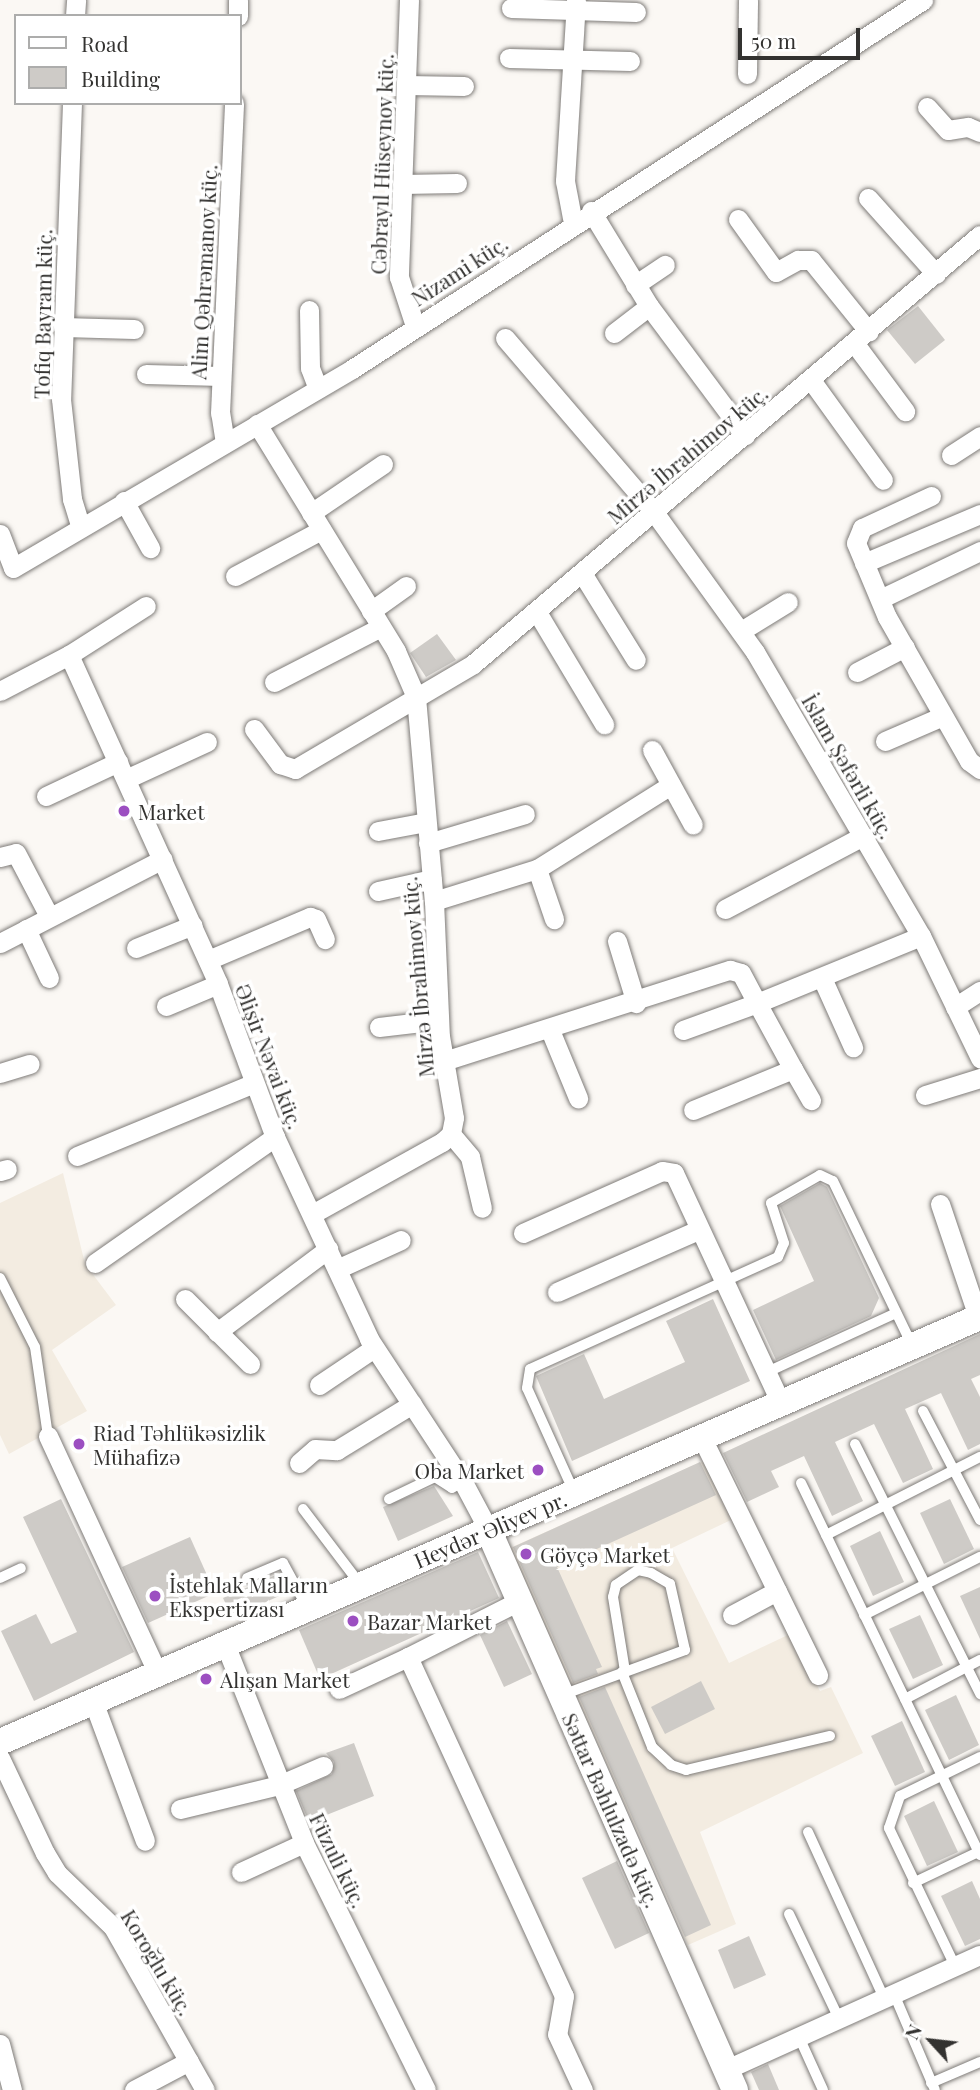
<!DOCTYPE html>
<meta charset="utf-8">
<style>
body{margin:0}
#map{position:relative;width:980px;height:2090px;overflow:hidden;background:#fbf8f4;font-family:"Playfair Display",serif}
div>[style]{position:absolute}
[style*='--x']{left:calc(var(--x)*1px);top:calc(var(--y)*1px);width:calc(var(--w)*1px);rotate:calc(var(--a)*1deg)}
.built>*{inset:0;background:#f3ece1}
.building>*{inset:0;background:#cecbc7}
.roads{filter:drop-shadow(0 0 2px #7e7b78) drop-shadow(0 0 2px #7e7b78)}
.lane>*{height:10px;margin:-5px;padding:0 5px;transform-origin:5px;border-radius:5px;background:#fff}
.street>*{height:19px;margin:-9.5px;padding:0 9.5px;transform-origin:9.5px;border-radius:9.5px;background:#fff}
.secondary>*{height:26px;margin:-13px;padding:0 13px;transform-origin:13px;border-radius:13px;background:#fff}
.dots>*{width:19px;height:19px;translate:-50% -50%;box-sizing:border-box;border:4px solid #fff;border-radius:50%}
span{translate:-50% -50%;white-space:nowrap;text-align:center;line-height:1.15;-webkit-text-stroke:7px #fff;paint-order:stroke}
.street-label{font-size:21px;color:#333230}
.poi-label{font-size:21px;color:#333230}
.left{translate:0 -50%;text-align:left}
.right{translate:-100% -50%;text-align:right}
.legend{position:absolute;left:14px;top:14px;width:228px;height:91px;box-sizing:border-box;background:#fff;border:2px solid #adadac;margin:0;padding:9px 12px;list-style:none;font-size:21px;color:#333230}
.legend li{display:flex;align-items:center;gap:14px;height:35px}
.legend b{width:35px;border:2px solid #adadac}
.north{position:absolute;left:896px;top:2006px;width:70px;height:70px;-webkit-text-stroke:5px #fff;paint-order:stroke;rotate:297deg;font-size:19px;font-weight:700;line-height:28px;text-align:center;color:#333230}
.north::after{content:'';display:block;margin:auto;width:24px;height:32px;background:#333230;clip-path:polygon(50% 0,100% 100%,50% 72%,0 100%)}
.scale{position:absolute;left:738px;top:28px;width:122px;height:32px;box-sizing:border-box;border:4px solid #333230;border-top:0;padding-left:9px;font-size:21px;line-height:24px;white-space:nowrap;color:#333230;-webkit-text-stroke:5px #fff;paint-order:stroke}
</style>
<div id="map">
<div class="built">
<i style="clip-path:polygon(63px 1173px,85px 1264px,116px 1305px,52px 1350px,87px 1411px,9px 1454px,0 1435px,0 1203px)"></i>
<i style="clip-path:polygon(706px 1460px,733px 1519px,672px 1548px,729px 1663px,790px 1634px,820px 1691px,831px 1687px,863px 1753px,700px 1832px,736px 1924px,688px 1945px,510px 1548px)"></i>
</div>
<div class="building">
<i style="clip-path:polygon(918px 306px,945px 340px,915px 364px,887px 330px)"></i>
<i style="clip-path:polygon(437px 634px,456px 660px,426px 677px,410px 653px)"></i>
<i style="clip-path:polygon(820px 1183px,827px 1187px,879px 1298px,871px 1316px,776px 1360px,753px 1310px,814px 1281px,780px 1206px)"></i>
<i style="clip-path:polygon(713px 1299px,750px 1381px,572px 1461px,536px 1376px,584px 1354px,604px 1399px,685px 1362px,666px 1321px)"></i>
<i style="clip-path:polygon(980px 1334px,980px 1375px,971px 1379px,980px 1397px,980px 1444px,968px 1450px,941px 1393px,905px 1409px,933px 1469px,903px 1483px,874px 1424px,835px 1442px,863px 1501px,832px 1516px,804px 1456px,771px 1471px,779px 1487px,747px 1502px,723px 1453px)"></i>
<i style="clip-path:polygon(700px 1462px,716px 1495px,557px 1567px,602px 1667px,596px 1669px,598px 1674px,573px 1683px,513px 1547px)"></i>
<i style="clip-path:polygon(434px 1486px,453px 1516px,398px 1541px,383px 1507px)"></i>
<i style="clip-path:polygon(61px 1499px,134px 1652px,34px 1701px,1px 1631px,36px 1614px,51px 1644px,77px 1632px,23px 1517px)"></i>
<i style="clip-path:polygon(950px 1499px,974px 1549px,944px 1564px,920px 1513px)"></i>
<i style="clip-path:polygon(880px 1531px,904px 1582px,873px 1596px,850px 1546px)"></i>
<i style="clip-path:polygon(190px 1537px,215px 1593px,148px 1623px,122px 1567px)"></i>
<i style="clip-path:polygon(478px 1552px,499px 1598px,320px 1679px,299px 1630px)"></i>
<i style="clip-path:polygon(278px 1574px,286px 1593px,232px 1617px,223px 1598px)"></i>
<i style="clip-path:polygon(980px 1587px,980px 1639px,960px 1596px)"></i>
<i style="clip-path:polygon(920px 1615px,943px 1665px,913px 1679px,889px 1629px)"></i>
<i style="clip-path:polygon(507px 1621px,532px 1674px,504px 1687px,480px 1635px)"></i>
<i style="clip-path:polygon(701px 1681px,715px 1709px,665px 1734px,651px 1707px)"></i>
<i style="clip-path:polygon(605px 1687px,711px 1925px,685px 1937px,579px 1697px)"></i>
<i style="clip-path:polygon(956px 1695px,979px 1745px,949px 1760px,925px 1710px)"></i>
<i style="clip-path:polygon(902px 1721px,925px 1772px,895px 1786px,871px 1736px)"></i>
<i style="clip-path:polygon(354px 1743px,374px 1796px,309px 1822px,296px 1791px,332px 1774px,334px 1762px,326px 1753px)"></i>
<i style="clip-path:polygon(934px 1801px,958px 1852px,927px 1866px,904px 1816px)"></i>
<i style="clip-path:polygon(617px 1861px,649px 1933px,615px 1949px,582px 1878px)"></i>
<i style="clip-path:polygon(972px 1881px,980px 1899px,980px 1939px,965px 1946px,941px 1896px)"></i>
<i style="clip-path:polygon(749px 1936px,766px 1975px,734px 1989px,718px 1950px)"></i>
<i style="clip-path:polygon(768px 2064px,779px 2090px,759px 2090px,751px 2072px)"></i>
</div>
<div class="roads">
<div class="lane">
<i style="--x:0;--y:1278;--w:77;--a:63.1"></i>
<i style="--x:35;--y:1347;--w:90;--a:81.7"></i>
<i style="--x:765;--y:1373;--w:144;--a:-24.6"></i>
<i style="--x:923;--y:1411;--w:123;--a:62.4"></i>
<i style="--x:855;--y:1444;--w:280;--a:63.4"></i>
<i style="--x:801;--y:1483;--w:413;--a:64.3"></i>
<i style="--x:574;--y:1492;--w:114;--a:-114.3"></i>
<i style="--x:527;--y:1388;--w:19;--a:-81"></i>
<i style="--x:530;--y:1369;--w:272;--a:-24.3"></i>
<i style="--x:778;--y:1257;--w:15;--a:-67"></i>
<i style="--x:784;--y:1243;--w:42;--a:-108"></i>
<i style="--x:771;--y:1203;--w:56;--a:-29.7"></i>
<i style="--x:820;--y:1175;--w:14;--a:25"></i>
<i style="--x:833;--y:1181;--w:182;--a:64.3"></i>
<i style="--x:389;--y:1499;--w:51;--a:-25.6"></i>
<i style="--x:435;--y:1477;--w:20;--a:33"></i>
<i style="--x:452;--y:1488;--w:13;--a:-29"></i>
<i style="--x:303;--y:1509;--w:94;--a:52.8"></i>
<i style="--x:826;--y:1535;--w:173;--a:-26.9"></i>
<i style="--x:0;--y:1578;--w:23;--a:-25"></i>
<i style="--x:247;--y:1578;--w:39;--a:-23"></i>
<i style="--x:283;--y:1563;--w:50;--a:61.4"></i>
<i style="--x:864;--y:1615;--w:130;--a:-26.6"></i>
<i style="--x:622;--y:1672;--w:81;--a:68.2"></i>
<i style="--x:652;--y:1747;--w:26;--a:43"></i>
<i style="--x:671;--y:1765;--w:16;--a:18"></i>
<i style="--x:686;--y:1770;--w:148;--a:-13.3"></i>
<i style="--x:562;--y:1695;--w:131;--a:-20.1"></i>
<i style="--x:685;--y:1650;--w:68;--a:-102.8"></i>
<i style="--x:670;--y:1584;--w:22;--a:-150"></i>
<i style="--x:651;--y:1573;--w:13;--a:-167"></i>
<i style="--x:638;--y:1570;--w:27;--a:146"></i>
<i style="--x:616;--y:1585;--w:12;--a:104"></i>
<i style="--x:613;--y:1597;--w:75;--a:80.8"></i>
<i style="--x:905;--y:1699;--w:85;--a:-27.5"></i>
<i style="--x:808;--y:1832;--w:183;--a:65.4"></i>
<i style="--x:913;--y:1883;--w:74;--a:-25.5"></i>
<i style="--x:789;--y:1914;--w:116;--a:64.5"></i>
<i style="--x:955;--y:1966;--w:153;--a:-115.6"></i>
<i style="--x:889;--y:1828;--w:34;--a:-71"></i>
<i style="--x:900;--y:1796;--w:89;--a:-26"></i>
<i style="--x:894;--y:1994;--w:104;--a:66.9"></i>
<i style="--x:799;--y:2037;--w:58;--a:65.6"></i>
<i style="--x:931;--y:2083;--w:53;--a:-23.2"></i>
</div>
<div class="street">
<i style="--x:409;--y:0;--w:277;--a:92.1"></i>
<i style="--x:399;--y:277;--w:52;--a:71.9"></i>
<i style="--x:511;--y:8;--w:125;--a:1.8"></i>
<i style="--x:75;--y:16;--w:16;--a:-86"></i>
<i style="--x:238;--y:16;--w:16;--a:-90"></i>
<i style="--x:509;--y:58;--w:121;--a:1.4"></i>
<i style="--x:747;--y:74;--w:74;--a:-89.2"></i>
<i style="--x:406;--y:85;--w:58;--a:1"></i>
<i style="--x:72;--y:103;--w:296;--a:92.1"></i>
<i style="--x:61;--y:399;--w:101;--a:83.7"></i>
<i style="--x:72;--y:499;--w:27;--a:73"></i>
<i style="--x:927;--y:107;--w:31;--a:48"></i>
<i style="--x:948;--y:130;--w:20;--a:-9"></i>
<i style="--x:968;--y:127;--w:13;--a:23"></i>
<i style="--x:402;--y:184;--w:55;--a:-1"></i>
<i style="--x:868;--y:198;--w:102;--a:48.2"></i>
<i style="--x:591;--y:211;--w:111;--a:58.6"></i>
<i style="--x:649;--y:306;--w:161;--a:53.3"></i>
<i style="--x:738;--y:219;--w:65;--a:54.4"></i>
<i style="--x:776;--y:272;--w:25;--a:-29"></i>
<i style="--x:798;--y:260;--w:13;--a:0"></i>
<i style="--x:811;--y:260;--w:92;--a:51.1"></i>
<i style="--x:573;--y:223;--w:43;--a:-100.8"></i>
<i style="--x:565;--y:181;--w:181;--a:-86.5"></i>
<i style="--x:635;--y:285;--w:36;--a:-34"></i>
<i style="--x:309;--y:310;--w:58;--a:89"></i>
<i style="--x:310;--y:368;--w:22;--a:69"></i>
<i style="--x:63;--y:327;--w:71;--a:1.6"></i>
<i style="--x:614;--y:333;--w:44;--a:-37.6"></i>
<i style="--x:505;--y:338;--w:229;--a:49.4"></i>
<i style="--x:654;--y:512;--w:173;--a:54.2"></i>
<i style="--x:755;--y:652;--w:329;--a:59.7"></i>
<i style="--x:921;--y:936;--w:136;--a:64.2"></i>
<i style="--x:855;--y:344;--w:84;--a:53.3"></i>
<i style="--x:146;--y:374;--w:75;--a:1.5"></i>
<i style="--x:811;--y:380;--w:123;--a:54.2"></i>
<i style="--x:257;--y:424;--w:266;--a:58.5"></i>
<i style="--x:396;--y:651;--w:50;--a:66.5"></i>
<i style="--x:416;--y:697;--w:205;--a:85"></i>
<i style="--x:434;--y:901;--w:135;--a:87.5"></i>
<i style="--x:440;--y:1036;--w:83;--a:80.3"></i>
<i style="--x:454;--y:1118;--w:16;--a:101"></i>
<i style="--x:451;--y:1134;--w:12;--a:138"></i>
<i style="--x:442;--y:1142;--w:149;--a:151"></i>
<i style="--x:225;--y:443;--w:30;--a:-99"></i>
<i style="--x:220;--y:413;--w:310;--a:-87.4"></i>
<i style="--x:951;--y:455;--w:35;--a:-33"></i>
<i style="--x:931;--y:496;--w:76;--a:155.1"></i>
<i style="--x:862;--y:528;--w:16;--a:112"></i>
<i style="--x:856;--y:543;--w:80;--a:67.3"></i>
<i style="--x:887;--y:617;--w:166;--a:60.3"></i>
<i style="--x:969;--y:761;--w:14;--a:36"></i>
<i style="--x:124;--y:501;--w:54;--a:61"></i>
<i style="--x:311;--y:513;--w:87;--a:-34.2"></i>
<i style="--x:0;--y:534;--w:36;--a:69"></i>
<i style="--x:13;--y:568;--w:393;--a:-30.4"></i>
<i style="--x:352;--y:369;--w:680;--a:-32.87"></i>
<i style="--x:864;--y:563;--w:126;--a:-22.9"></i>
<i style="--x:582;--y:573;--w:102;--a:58.2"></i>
<i style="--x:235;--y:576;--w:98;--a:-28.1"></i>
<i style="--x:880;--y:599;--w:111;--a:-25.6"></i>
<i style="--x:371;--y:611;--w:43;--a:-35.5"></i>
<i style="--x:537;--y:612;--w:131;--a:59.1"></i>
<i style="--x:741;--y:631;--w:55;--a:-31.7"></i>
<i style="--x:69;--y:655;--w:91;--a:-32.5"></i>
<i style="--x:857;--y:672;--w:54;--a:-27.5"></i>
<i style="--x:274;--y:682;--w:120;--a:-27.2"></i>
<i style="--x:0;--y:691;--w:78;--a:-27.6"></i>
<i style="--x:69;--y:655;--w:361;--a:65.6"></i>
<i style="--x:218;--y:984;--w:163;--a:69.6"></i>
<i style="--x:275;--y:1137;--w:223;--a:65"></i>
<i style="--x:369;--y:1339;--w:171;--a:56.7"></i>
<i style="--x:463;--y:1482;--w:53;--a:62"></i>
<i style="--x:254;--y:729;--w:44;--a:53.4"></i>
<i style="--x:280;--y:764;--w:16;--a:18"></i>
<i style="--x:295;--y:769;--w:207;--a:-30.5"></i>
<i style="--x:473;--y:664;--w:664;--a:-40.24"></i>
<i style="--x:885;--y:741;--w:63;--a:-23.3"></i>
<i style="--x:652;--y:750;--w:85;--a:61.3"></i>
<i style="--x:126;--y:779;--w:89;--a:-24.6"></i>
<i style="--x:46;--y:796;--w:80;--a:-25.3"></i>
<i style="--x:378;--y:831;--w:49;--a:-10.6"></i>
<i style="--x:428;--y:843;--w:101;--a:-16.6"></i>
<i style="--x:0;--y:857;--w:16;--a:-14"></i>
<i style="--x:16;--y:853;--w:71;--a:62.4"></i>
<i style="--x:537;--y:869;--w:53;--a:71.2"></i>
<i style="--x:378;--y:891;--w:55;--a:-12.5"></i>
<i style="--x:434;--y:901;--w:108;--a:-17.3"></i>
<i style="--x:537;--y:869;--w:158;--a:-32.1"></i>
<i style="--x:725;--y:909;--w:156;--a:-27.9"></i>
<i style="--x:26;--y:929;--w:54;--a:64.9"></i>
<i style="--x:617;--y:941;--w:65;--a:73"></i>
<i style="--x:0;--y:943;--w:183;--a:-27.3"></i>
<i style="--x:136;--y:948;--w:61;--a:-22"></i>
<i style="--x:208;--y:960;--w:111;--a:-22.9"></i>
<i style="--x:310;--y:917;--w:6;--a:18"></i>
<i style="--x:316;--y:919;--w:22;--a:66"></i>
<i style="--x:822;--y:978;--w:76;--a:65.8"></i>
<i style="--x:166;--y:1006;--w:56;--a:-22.9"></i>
<i style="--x:955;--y:1007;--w:30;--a:-33"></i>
<i style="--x:379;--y:1027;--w:60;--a:-6.7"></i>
<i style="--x:550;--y:1030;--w:74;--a:67.6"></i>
<i style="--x:683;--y:1030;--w:79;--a:-20"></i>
<i style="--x:757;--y:1003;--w:75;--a:61.4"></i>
<i style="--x:793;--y:1069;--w:108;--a:157.7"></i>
<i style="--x:444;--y:1061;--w:300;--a:-17.7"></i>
<i style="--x:730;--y:970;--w:11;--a:15"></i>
<i style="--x:741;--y:973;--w:34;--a:62"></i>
<i style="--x:757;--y:1003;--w:177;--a:-22.2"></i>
<i style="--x:793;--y:1069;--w:36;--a:60"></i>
<i style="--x:0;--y:1073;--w:31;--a:-17"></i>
<i style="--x:925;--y:1095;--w:58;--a:-17.2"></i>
<i style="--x:451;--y:1134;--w:30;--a:50"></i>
<i style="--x:470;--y:1157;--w:52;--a:76.8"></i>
<i style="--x:77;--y:1156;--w:191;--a:-22.4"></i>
<i style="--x:0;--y:1171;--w:7;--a:-16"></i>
<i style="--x:940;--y:1204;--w:119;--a:71.4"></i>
<i style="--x:523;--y:1233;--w:152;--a:-24"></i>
<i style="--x:662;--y:1171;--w:12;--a:9"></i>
<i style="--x:674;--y:1173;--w:255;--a:65.1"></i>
<i style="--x:95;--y:1263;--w:220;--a:-35"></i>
<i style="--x:337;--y:1269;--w:70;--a:-24.4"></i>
<i style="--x:557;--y:1292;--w:154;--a:-23.7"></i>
<i style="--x:185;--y:1299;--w:92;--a:45"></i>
<i style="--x:217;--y:1332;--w:139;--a:-36.8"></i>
<i style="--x:319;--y:1385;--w:66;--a:-33.9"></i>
<i style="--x:48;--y:1436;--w:262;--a:65.2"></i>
<i style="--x:702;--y:1438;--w:264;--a:63.9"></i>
<i style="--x:299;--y:1463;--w:21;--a:-41"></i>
<i style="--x:315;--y:1449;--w:22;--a:3"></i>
<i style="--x:337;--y:1450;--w:88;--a:-31.5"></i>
<i style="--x:521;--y:1600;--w:127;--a:153.2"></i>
<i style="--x:408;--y:1657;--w:373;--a:65.3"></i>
<i style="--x:564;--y:1996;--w:39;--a:100"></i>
<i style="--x:557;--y:2034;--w:62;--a:65.1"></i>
<i style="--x:732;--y:1615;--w:51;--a:-28.1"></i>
<i style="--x:225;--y:1644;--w:214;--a:68.3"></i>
<i style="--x:304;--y:1843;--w:275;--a:63.7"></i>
<i style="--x:339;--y:1689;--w:76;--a:-24.9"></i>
<i style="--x:93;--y:1701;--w:149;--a:69.6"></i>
<i style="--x:0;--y:1758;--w:105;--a:64.7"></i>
<i style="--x:45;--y:1853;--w:23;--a:59"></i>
<i style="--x:57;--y:1873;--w:78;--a:44"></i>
<i style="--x:113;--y:1927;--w:187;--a:60.6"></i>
<i style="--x:180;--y:1809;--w:102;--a:-13.6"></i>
<i style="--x:279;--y:1785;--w:48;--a:-23.4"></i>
<i style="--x:241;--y:1872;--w:69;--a:-24.7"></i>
<i style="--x:0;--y:2044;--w:48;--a:75.4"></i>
<i style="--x:727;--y:2069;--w:277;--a:-24.3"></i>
<i style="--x:134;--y:2090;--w:62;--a:-27.8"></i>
</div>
<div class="secondary">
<i style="--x:488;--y:1529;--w:613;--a:66.24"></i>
<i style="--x:0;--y:1742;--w:1068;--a:-23.45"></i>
</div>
</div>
<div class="dots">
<i style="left:124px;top:811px;background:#9c4fc1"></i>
<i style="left:79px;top:1444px;background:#9c4fc1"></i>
<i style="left:538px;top:1470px;background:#9c4fc1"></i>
<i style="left:526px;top:1554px;background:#9c4fc1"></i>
<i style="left:155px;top:1596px;background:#9c4fc1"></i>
<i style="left:353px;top:1621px;background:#9c4fc1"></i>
<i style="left:206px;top:1679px;background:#9c4fc1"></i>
</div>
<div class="street-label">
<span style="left:381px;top:164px;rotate:-88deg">Cəbrayıl Hüseynov küç.</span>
<span style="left:459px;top:270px;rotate:-33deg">Nizami küç.</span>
<span style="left:203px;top:272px;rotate:-87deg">Alim Qəhrəmanov küç.</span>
<span style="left:42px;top:314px;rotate:-89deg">Tofiq Bayram küç.</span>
<span style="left:687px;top:454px;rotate:-40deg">Mirzə İbrahimov küç.</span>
<span style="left:849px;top:766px;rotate:60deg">İslam Şəfərli küç.</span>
<span style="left:417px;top:977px;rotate:-95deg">Mirzə İbrahimov küç.</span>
<span style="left:270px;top:1056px;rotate:69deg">Əlişir Nəvai küç.</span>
<span style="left:490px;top:1529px;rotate:-23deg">Heydər Əliyev pr.</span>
<span style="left:612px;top:1810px;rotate:66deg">Səttar Bəhlulzadə küç.</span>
<span style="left:339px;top:1860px;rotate:64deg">Füzuli küç.</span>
<span style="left:158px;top:1962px;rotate:59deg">Koroğlu küç.</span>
</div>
<div class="poi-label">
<span class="left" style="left:138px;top:811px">Market</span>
<span class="left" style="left:93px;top:1444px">Riad Təhlükəsizlik<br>Mühafizə</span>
<span class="right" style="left:524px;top:1470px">Oba Market</span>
<span class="left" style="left:540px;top:1554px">Göyçə Market</span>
<span class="left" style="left:169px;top:1596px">İstehlak Malların<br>Ekspertizası</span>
<span class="left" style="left:367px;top:1621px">Bazar Market</span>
<span class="left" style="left:220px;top:1679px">Alışan Market</span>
</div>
<ul class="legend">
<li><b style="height:9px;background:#fff"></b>Road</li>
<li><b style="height:19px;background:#cecbc7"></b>Building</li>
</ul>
<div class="north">N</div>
<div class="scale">50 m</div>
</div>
